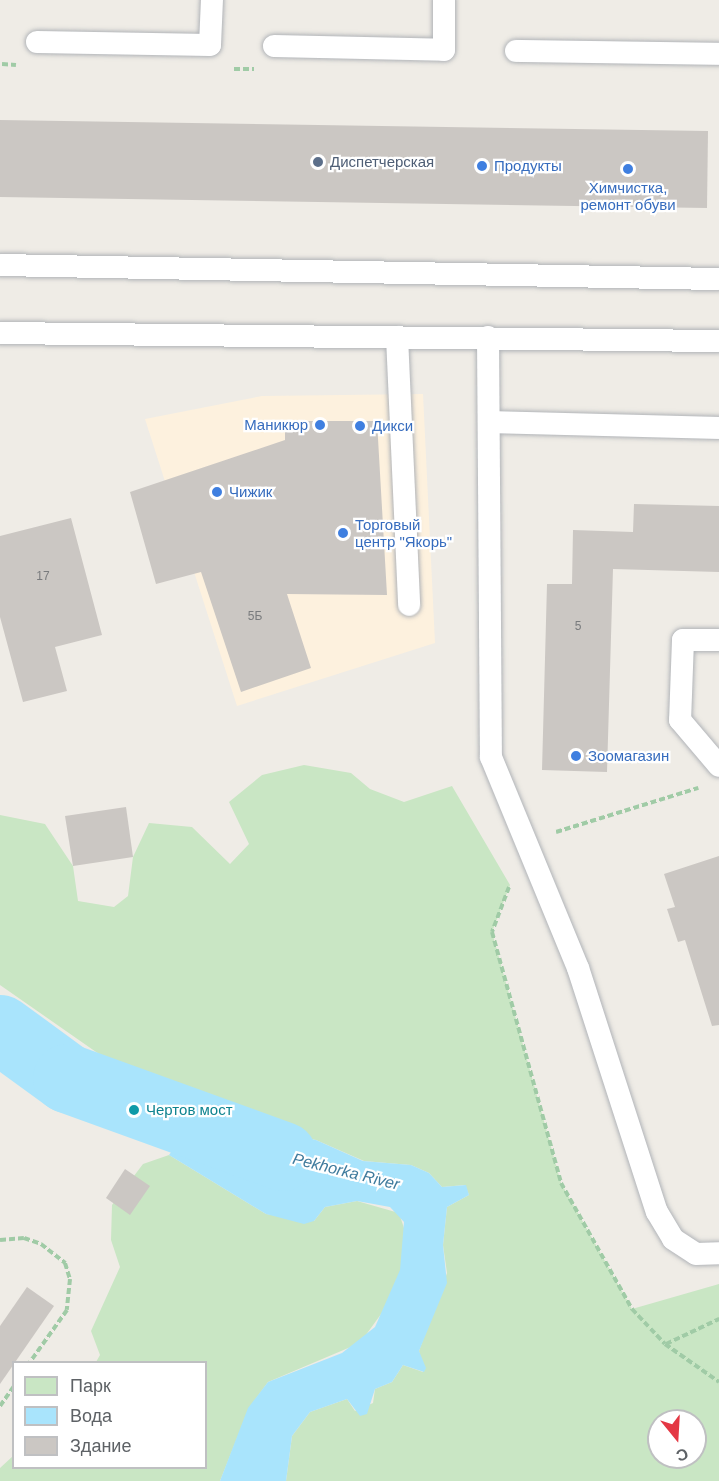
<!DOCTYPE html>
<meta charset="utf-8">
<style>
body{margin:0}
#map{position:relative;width:719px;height:1481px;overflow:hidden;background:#efece6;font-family:Helvetica,sans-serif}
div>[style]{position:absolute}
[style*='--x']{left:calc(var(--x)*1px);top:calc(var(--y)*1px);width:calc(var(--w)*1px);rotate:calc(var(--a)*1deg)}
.commercial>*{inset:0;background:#fdf1de}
.green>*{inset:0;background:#c9e6c4}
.water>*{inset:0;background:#a9e4fc}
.river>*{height:69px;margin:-34.5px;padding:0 34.5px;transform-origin:34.5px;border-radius:34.5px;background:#a9e4fc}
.building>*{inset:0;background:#cbc7c3}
.path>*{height:4px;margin-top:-2px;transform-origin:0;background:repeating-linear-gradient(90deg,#a0cba6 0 6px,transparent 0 9px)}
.roads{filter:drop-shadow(0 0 2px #b1b4b8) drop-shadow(0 0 2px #b1b4b8)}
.lane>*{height:22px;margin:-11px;padding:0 11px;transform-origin:11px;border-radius:11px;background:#fff}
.dots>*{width:16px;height:16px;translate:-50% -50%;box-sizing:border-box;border:3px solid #fff;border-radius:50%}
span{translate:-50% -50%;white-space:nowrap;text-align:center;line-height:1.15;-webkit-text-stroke:4.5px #fff;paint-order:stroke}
.number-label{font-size:12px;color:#797b7d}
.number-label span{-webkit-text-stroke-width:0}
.service-label{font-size:15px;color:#4e5e75}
.left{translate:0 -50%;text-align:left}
.shop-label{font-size:15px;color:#366cbe}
.right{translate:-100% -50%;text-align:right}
.culture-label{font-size:15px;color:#0d838f}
.water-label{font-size:16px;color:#3f7b9d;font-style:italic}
.legend{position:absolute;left:12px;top:1361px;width:195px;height:108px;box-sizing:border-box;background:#fff;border:2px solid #bfc0c2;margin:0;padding:8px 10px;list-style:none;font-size:18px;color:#5e6266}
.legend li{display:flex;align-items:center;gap:12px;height:30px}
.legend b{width:30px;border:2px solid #bfc0c2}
.north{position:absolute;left:647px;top:1409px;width:60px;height:60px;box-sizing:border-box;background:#fff;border:2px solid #bfc0c2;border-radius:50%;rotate:162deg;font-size:16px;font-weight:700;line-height:24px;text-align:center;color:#5e6266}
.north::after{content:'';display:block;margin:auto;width:21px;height:27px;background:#e43844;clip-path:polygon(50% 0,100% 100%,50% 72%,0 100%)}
</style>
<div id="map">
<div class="commercial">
<i style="clip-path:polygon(423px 394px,435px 643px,237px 706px,145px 419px,262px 396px)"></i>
</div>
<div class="green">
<i style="clip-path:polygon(evenodd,304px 765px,351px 773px,370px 789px,404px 802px,452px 786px,510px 885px,492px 932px,561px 1183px,632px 1309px,719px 1284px,719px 1481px,286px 1481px,292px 1436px,310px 1412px,347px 1399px,355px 1411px,373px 1403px,375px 1389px,392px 1382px,403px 1365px,423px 1372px,419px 1351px,447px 1273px,443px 1245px,447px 1207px,469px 1195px,465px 1185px,442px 1187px,429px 1173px,411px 1165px,364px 1161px,316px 1140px,245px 1126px,206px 1106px,192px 1091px,152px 1091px,0 985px,0 815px,45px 824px,73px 866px,78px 901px,114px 907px,128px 896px,133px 857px,149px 823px,192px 827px,230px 864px,249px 844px,229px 802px,262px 775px,304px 765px,659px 1421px,695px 1421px,695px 1457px,659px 1457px,659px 1421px)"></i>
<i style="clip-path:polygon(169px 1155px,266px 1214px,314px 1221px,325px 1207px,357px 1201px,399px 1213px,405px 1231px,401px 1270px,384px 1310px,360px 1343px,268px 1382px,249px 1408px,220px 1481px,0 1481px,0 1468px,13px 1456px,14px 1468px,206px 1468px,206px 1362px,96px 1362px,100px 1355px,91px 1331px,120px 1267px,111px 1240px,112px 1205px,143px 1164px)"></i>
</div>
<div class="water">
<i style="clip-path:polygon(206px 1106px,245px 1126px,316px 1140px,363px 1161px,411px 1165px,429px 1173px,442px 1187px,466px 1185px,469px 1195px,447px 1207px,443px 1245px,447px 1283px,419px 1351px,426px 1368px,424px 1372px,403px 1365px,392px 1382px,375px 1389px,367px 1414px,360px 1416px,347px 1399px,310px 1412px,292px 1436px,286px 1481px,220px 1481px,248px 1408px,268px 1382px,342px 1353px,375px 1327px,400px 1270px,404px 1222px,390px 1207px,357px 1201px,325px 1207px,314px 1221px,304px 1224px,266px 1214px,169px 1155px)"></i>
</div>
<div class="river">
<i style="--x:0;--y:1029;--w:83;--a:36.2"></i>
<i style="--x:67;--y:1078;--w:229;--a:19.9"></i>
</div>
<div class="building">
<i style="clip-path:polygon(0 120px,708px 131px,707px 208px,0 197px)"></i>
<i style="clip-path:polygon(285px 421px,377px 421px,387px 595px,287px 594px,311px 668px,241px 692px,201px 572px,156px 584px,130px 492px,285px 440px)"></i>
<i style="clip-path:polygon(634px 504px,719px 506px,719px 572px,613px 569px,607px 772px,542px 770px,547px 584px,572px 584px,573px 530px,633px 532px)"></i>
<i style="clip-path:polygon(71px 518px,102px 635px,55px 647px,67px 691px,23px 702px,0 617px,0 536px)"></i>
<i style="clip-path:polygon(126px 807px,133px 857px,73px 866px,65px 816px)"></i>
<i style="clip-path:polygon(719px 856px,719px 1025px,712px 1026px,685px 940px,678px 942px,667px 909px,675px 907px,664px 874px)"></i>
<i style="clip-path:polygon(125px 1169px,150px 1186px,130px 1215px,106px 1198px)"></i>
<i style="clip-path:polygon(27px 1287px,54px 1306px,0 1384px,0 1326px)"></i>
</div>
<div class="path">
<i style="--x:2;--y:64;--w:14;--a:4"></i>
<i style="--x:234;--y:69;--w:20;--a:0"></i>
<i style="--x:556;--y:832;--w:149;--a:-17.2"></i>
<i style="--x:509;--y:887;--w:48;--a:110.7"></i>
<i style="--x:492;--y:932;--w:260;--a:74.6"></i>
<i style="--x:561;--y:1183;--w:145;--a:60.6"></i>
<i style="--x:632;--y:1309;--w:48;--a:46.7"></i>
<i style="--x:665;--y:1344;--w:66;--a:35.1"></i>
<i style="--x:0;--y:1240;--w:24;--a:-5"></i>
<i style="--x:24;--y:1238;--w:18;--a:19"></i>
<i style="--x:41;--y:1244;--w:31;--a:38"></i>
<i style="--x:65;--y:1263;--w:17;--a:73"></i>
<i style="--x:70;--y:1279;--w:31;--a:96"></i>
<i style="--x:67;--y:1310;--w:64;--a:125.4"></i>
<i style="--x:666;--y:1344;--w:59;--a:-25.3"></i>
<i style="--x:0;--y:1406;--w:24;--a:-55"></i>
</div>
<div class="roads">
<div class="lane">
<i style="--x:37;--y:42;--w:173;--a:1"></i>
<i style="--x:210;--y:45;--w:45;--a:-87.5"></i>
<i style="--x:274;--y:46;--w:170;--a:1.3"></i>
<i style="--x:444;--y:50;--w:50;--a:-90"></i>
<i style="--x:516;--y:51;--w:203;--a:0.8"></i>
<i style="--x:0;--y:265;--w:719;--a:1.12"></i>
<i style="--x:0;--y:333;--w:719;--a:0.64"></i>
<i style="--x:397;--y:337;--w:268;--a:87.4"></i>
<i style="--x:488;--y:337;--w:420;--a:89.6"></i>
<i style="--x:491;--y:757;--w:228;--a:67.6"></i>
<i style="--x:578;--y:968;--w:256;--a:72.1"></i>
<i style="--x:657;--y:1212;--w:31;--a:59"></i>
<i style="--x:673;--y:1239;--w:27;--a:33"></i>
<i style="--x:696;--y:1254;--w:23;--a:-2"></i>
<i style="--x:489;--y:422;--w:230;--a:1.5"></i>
<i style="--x:719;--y:640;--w:36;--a:180"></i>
<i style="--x:683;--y:640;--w:80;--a:92.1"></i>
<i style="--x:680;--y:720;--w:60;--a:49.7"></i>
</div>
</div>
<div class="dots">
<i style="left:318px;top:162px;background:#5c6f8a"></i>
<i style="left:482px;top:166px;background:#3f7fe0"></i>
<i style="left:628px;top:169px;background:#3f7fe0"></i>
<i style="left:320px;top:425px;background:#3f7fe0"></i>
<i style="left:360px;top:426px;background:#3f7fe0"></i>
<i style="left:217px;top:492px;background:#3f7fe0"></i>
<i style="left:343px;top:533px;background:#3f7fe0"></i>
<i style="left:576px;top:756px;background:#3f7fe0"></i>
<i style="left:134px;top:1110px;background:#0f9aa8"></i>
</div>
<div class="number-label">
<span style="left:43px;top:577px">17</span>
<span style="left:255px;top:617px">5Б</span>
<span style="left:578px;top:627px">5</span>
</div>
<div class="service-label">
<span class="left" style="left:330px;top:162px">Диспетчерская</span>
</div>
<div class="shop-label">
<span class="left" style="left:494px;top:166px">Продукты</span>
<span style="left:628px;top:196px">Химчистка,<br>ремонт обуви</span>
<span class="right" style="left:308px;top:425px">Маникюр</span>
<span class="left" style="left:372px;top:426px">Дикси</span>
<span class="left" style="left:229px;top:492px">Чижик</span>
<span class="left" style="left:355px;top:533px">Торговый<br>центр "Якорь"</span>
<span class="left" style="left:588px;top:756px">Зоомагазин</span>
</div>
<div class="culture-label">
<span class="left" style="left:146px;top:1110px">Чертов мост</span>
</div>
<div class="water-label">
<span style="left:346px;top:1172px;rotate:14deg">Pekhorka River</span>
</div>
<ul class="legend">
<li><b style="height:16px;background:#c9e6c4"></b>Парк</li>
<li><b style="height:16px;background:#a9e4fc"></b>Вода</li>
<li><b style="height:16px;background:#cbc7c3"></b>Здание</li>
</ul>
<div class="north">С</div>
</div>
